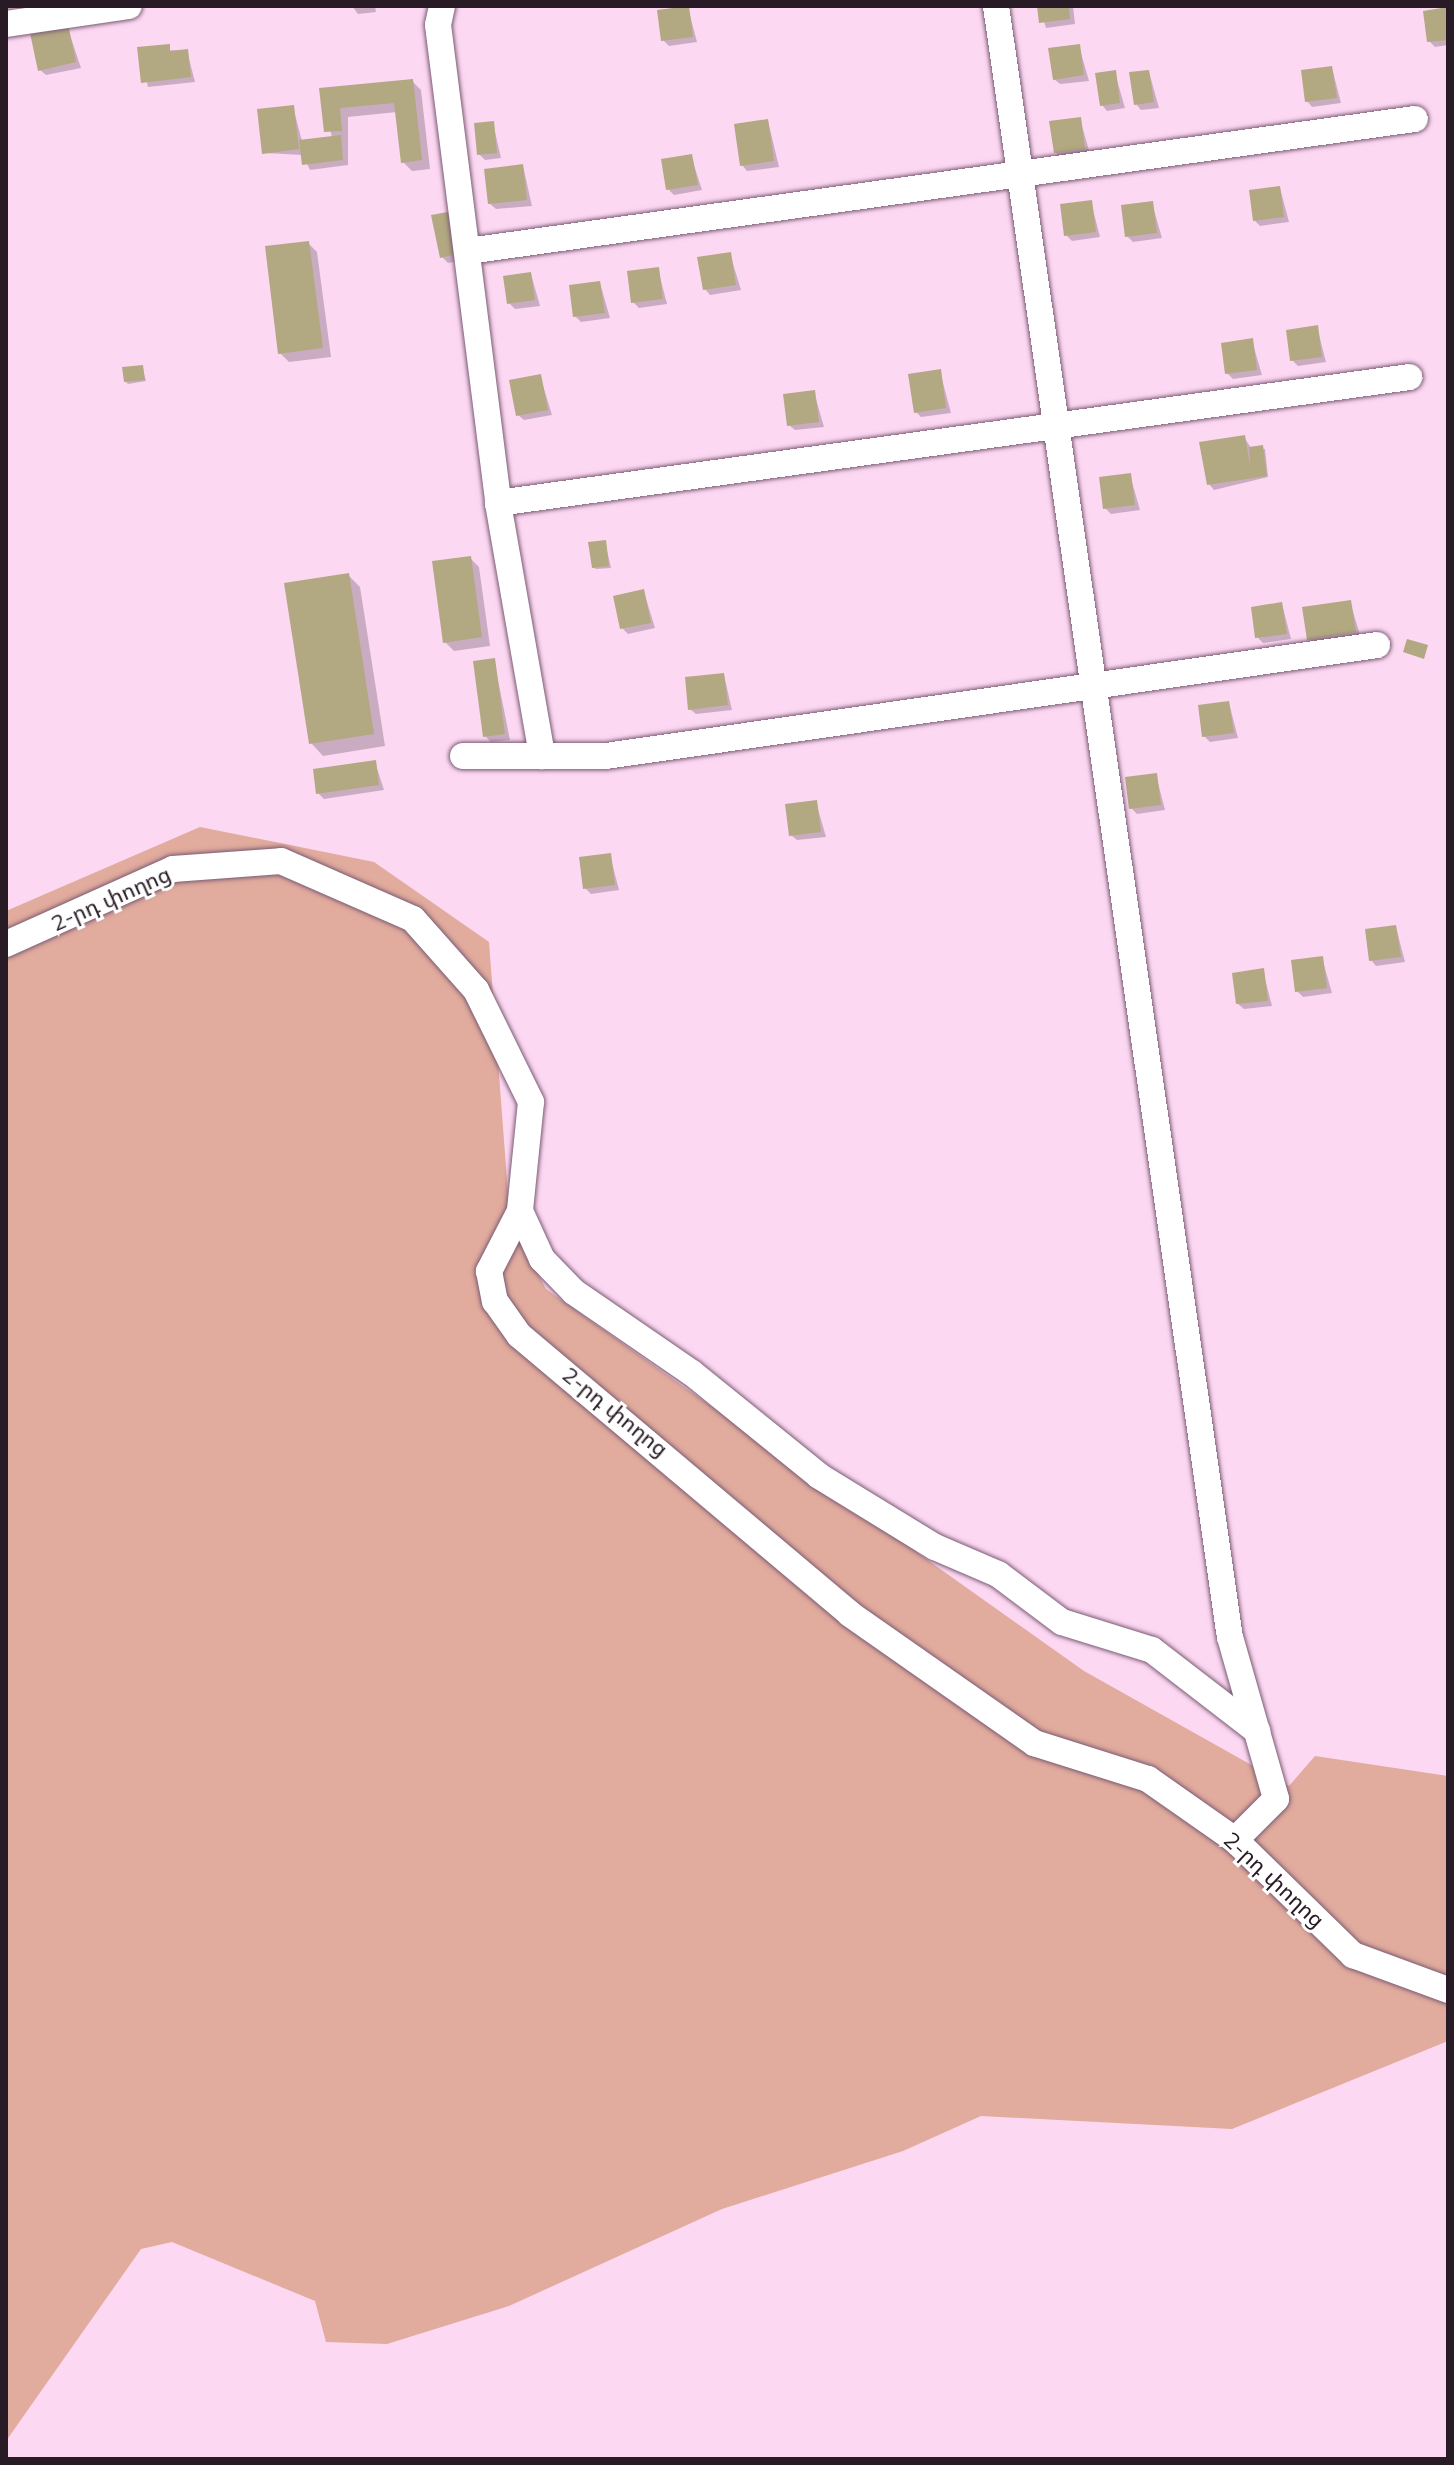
<!DOCTYPE html>
<meta charset="utf-8">
<style>
body{margin:0}
#map{position:relative;width:1454px;height:2465px;overflow:hidden;background:#fdd8f3;font-family:Mulish,"Noto Sans Armenian",sans-serif}
div>[style]{position:absolute}
[style*='--x']{left:calc(var(--x)*1px);top:calc(var(--y)*1px);width:calc(var(--w)*1px);rotate:calc(var(--a)*1deg)}
.green>*{inset:0;background:#e1ab9d}
.shadow>*{inset:0;background:#0003}
.building>*{inset:0;background:#b2a881}
.roads{filter:drop-shadow(0 0 2px #7b5b73) drop-shadow(0 0 2px #7b5b73)}
.minor>*{height:26px;margin:-13px;padding:0 13px;transform-origin:13px;border-radius:13px;background:#fff}
span{translate:-50% -50%;white-space:nowrap;text-align:center;line-height:1.15;-webkit-text-stroke:6px #fff;paint-order:stroke}
.street-label{font-size:22px;color:#281b25}
.frame{position:absolute;inset:0;border:8px solid #281b25;pointer-events:none}
</style>
<div id="map">
<div class="green">
<i style="clip-path:polygon(200px 827px,374px 862px,489px 942px,510px 1220px,546px 1289px,1084px 1671px,1289px 1786px,1315px 1756px,1448px 1776px,1448px 2041px,1232px 2129px,981px 2116px,903px 2151px,722px 2209px,509px 2306px,387px 2344px,326px 2342px,315px 2301px,172px 2242px,141px 2249px,6px 2441px,6px 911px)"></i>
</div>
<div class="shadow">
<i style="clip-path:polygon(352px 6px,375px 6px,376px 12px,358px 14px)"></i>
<i style="clip-path:polygon(1039px 6px,1073px 6px,1075px 24px,1046px 28px)"></i>
<i style="clip-path:polygon(688px 8px,697px 42px,669px 46px,663px 40px)"></i>
<i style="clip-path:polygon(1448px 9px,1448px 45px,1435px 47px,1429px 41px)"></i>
<i style="clip-path:polygon(67px 26px,81px 68px,46px 75px,40px 70px)"></i>
<i style="clip-path:polygon(1079px 46px,1089px 81px,1060px 84px,1054px 79px)"></i>
<i style="clip-path:polygon(139px 49px,187px 51px,195px 82px,148px 87px)"></i>
<i style="clip-path:polygon(1332px 68px,1341px 103px,1312px 107px,1307px 101px)"></i>
<i style="clip-path:polygon(1149px 72px,1159px 108px,1141px 110px,1136px 104px)"></i>
<i style="clip-path:polygon(1115px 73px,1125px 108px,1107px 111px,1102px 105px)"></i>
<i style="clip-path:polygon(412px 81px,421px 90px,430px 169px,412px 171px,403px 162px,397px 112px,348px 117px,348px 165px,310px 170px,303px 155px,264px 153px,293px 107px,302px 141px,332px 138px,322px 90px)"></i>
<i style="clip-path:polygon(1080px 119px,1090px 154px,1061px 158px,1055px 152px)"></i>
<i style="clip-path:polygon(768px 121px,779px 167px,747px 171px,742px 165px)"></i>
<i style="clip-path:polygon(493px 123px,501px 158px,485px 160px,479px 154px)"></i>
<i style="clip-path:polygon(691px 156px,702px 190px,674px 195px,668px 189px)"></i>
<i style="clip-path:polygon(523px 166px,532px 206px,496px 209px,490px 204px)"></i>
<i style="clip-path:polygon(1280px 188px,1289px 222px,1260px 226px,1255px 221px)"></i>
<i style="clip-path:polygon(1091px 202px,1100px 237px,1072px 241px,1066px 235px)"></i>
<i style="clip-path:polygon(1152px 203px,1162px 238px,1133px 242px,1127px 236px)"></i>
<i style="clip-path:polygon(448px 214px,462px 260px,448px 263px,442px 257px)"></i>
<i style="clip-path:polygon(308px 243px,317px 252px,331px 357px,289px 362px,280px 353px)"></i>
<i style="clip-path:polygon(730px 254px,741px 290px,710px 295px,705px 289px)"></i>
<i style="clip-path:polygon(658px 269px,667px 304px,639px 308px,633px 302px)"></i>
<i style="clip-path:polygon(531px 274px,540px 306px,515px 309px,509px 303px)"></i>
<i style="clip-path:polygon(600px 283px,610px 318px,581px 322px,575px 316px)"></i>
<i style="clip-path:polygon(1317px 327px,1326px 362px,1298px 366px,1292px 360px)"></i>
<i style="clip-path:polygon(1252px 341px,1262px 375px,1233px 379px,1227px 373px)"></i>
<i style="clip-path:polygon(142px 367px,146px 381px,128px 384px,126px 382px)"></i>
<i style="clip-path:polygon(940px 372px,951px 413px,921px 417px,916px 412px)"></i>
<i style="clip-path:polygon(540px 376px,552px 415px,524px 420px,518px 415px)"></i>
<i style="clip-path:polygon(814px 392px,824px 427px,795px 430px,789px 425px)"></i>
<i style="clip-path:polygon(1244px 437px,1251px 448px,1265px 449px,1268px 477px,1214px 490px,1209px 484px)"></i>
<i style="clip-path:polygon(1130px 475px,1140px 510px,1111px 514px,1105px 508px)"></i>
<i style="clip-path:polygon(605px 542px,611px 568px,596px 569px,593px 567px)"></i>
<i style="clip-path:polygon(470px 558px,479px 567px,490px 646px,454px 651px,445px 642px)"></i>
<i style="clip-path:polygon(348px 575px,360px 587px,385px 746px,323px 756px,311px 743px)"></i>
<i style="clip-path:polygon(644px 592px,655px 628px,628px 634px,622px 628px)"></i>
<i style="clip-path:polygon(1350px 602px,1361px 638px,1314px 645px,1309px 639px)"></i>
<i style="clip-path:polygon(1282px 604px,1291px 639px,1263px 643px,1257px 637px)"></i>
<i style="clip-path:polygon(494px 660px,510px 740px,491px 742px,485px 736px)"></i>
<i style="clip-path:polygon(724px 675px,732px 710px,696px 714px,690px 709px)"></i>
<i style="clip-path:polygon(1229px 703px,1238px 738px,1210px 742px,1204px 736px)"></i>
<i style="clip-path:polygon(375px 762px,384px 790px,324px 799px,318px 793px)"></i>
<i style="clip-path:polygon(1156px 775px,1165px 810px,1137px 814px,1131px 808px)"></i>
<i style="clip-path:polygon(816px 802px,826px 837px,797px 840px,791px 835px)"></i>
<i style="clip-path:polygon(610px 855px,619px 890px,591px 894px,585px 888px)"></i>
<i style="clip-path:polygon(1396px 927px,1405px 962px,1376px 966px,1371px 960px)"></i>
<i style="clip-path:polygon(1322px 958px,1332px 993px,1303px 997px,1297px 991px)"></i>
<i style="clip-path:polygon(1263px 971px,1272px 1006px,1244px 1009px,1238px 1004px)"></i>
</div>
<div class="building">
<i style="clip-path:polygon(689px 6px,693px 37px,661px 41px,657px 10px)"></i>
<i style="clip-path:polygon(1037px 6px,1069px 6px,1070px 19px,1039px 23px)"></i>
<i style="clip-path:polygon(1448px 7px,1448px 40px,1427px 42px,1423px 11px)"></i>
<i style="clip-path:polygon(68px 24px,76px 62px,38px 71px,30px 33px)"></i>
<i style="clip-path:polygon(170px 44px,170px 51px,188px 49px,191px 77px,141px 83px,137px 47px)"></i>
<i style="clip-path:polygon(1080px 44px,1084px 75px,1053px 80px,1048px 48px)"></i>
<i style="clip-path:polygon(1332px 66px,1337px 98px,1305px 102px,1301px 70px)"></i>
<i style="clip-path:polygon(1116px 70px,1120px 103px,1100px 106px,1095px 73px)"></i>
<i style="clip-path:polygon(1149px 70px,1154px 102px,1134px 105px,1129px 72px)"></i>
<i style="clip-path:polygon(413px 79px,422px 160px,401px 163px,394px 103px,340px 108px,342px 131px,324px 132px,319px 88px)"></i>
<i style="clip-path:polygon(294px 105px,299px 149px,262px 154px,257px 109px)"></i>
<i style="clip-path:polygon(1081px 117px,1085px 149px,1054px 153px,1049px 121px)"></i>
<i style="clip-path:polygon(768px 119px,774px 161px,740px 166px,734px 124px)"></i>
<i style="clip-path:polygon(494px 121px,497px 153px,477px 155px,474px 123px)"></i>
<i style="clip-path:polygon(341px 135px,343px 160px,302px 165px,299px 140px)"></i>
<i style="clip-path:polygon(692px 154px,698px 185px,666px 190px,661px 159px)"></i>
<i style="clip-path:polygon(523px 164px,527px 200px,488px 204px,484px 169px)"></i>
<i style="clip-path:polygon(1280px 186px,1284px 217px,1253px 221px,1249px 190px)"></i>
<i style="clip-path:polygon(1092px 200px,1096px 232px,1064px 236px,1060px 204px)"></i>
<i style="clip-path:polygon(1153px 201px,1157px 233px,1125px 237px,1121px 205px)"></i>
<i style="clip-path:polygon(448px 212px,457px 254px,440px 258px,431px 215px)"></i>
<i style="clip-path:polygon(309px 241px,323px 348px,278px 354px,265px 246px)"></i>
<i style="clip-path:polygon(731px 252px,736px 285px,703px 290px,697px 257px)"></i>
<i style="clip-path:polygon(659px 267px,663px 299px,631px 303px,627px 271px)"></i>
<i style="clip-path:polygon(531px 272px,535px 300px,507px 304px,503px 276px)"></i>
<i style="clip-path:polygon(600px 281px,605px 313px,573px 317px,569px 285px)"></i>
<i style="clip-path:polygon(1318px 325px,1322px 357px,1290px 361px,1286px 330px)"></i>
<i style="clip-path:polygon(1253px 338px,1257px 370px,1225px 374px,1221px 343px)"></i>
<i style="clip-path:polygon(143px 365px,145px 380px,124px 382px,122px 367px)"></i>
<i style="clip-path:polygon(941px 369px,946px 408px,914px 413px,908px 374px)"></i>
<i style="clip-path:polygon(541px 374px,548px 410px,516px 416px,509px 380px)"></i>
<i style="clip-path:polygon(815px 390px,819px 422px,787px 426px,783px 394px)"></i>
<i style="clip-path:polygon(1245px 435px,1250px 466px,1249px 447px,1263px 445px,1267px 476px,1207px 485px,1199px 442px)"></i>
<i style="clip-path:polygon(1131px 473px,1135px 505px,1103px 509px,1099px 477px)"></i>
<i style="clip-path:polygon(606px 540px,609px 566px,592px 568px,588px 542px)"></i>
<i style="clip-path:polygon(471px 556px,482px 637px,443px 643px,432px 561px)"></i>
<i style="clip-path:polygon(349px 573px,374px 734px,309px 744px,284px 583px)"></i>
<i style="clip-path:polygon(644px 589px,651px 623px,620px 629px,613px 596px)"></i>
<i style="clip-path:polygon(1351px 600px,1356px 632px,1307px 640px,1302px 607px)"></i>
<i style="clip-path:polygon(1282px 602px,1287px 634px,1255px 638px,1251px 607px)"></i>
<i style="clip-path:polygon(1407px 639px,1428px 645px,1424px 659px,1403px 652px)"></i>
<i style="clip-path:polygon(495px 658px,505px 734px,483px 737px,473px 661px)"></i>
<i style="clip-path:polygon(724px 673px,728px 705px,688px 710px,685px 677px)"></i>
<i style="clip-path:polygon(1229px 701px,1234px 733px,1202px 737px,1198px 705px)"></i>
<i style="clip-path:polygon(376px 760px,379px 785px,316px 794px,313px 769px)"></i>
<i style="clip-path:polygon(1157px 773px,1161px 805px,1129px 809px,1125px 777px)"></i>
<i style="clip-path:polygon(817px 800px,821px 832px,789px 836px,785px 804px)"></i>
<i style="clip-path:polygon(611px 853px,615px 885px,583px 889px,579px 857px)"></i>
<i style="clip-path:polygon(1396px 925px,1401px 957px,1369px 961px,1365px 929px)"></i>
<i style="clip-path:polygon(1323px 956px,1327px 988px,1295px 992px,1291px 960px)"></i>
<i style="clip-path:polygon(1264px 968px,1268px 1001px,1236px 1004px,1232px 973px)"></i>
</div>
<div class="roads">
<div class="minor">
<i style="--x:442;--y:6;--w:19;--a:102"></i>
<i style="--x:438;--y:25;--w:482;--a:82.8"></i>
<i style="--x:498;--y:503;--w:257;--a:80.1"></i>
<i style="--x:996;--y:6;--w:1648;--a:81.84"></i>
<i style="--x:1230;--y:1637;--w:168;--a:74.1"></i>
<i style="--x:1276;--y:1799;--w:58;--a:135"></i>
<i style="--x:6;--y:24;--w:124;--a:-8.3"></i>
<i style="--x:468;--y:251;--w:956;--a:-7.94"></i>
<i style="--x:498;--y:503;--w:920;--a:-7.87"></i>
<i style="--x:463;--y:756;--w:143;--a:0"></i>
<i style="--x:606;--y:756;--w:779;--a:-8.19"></i>
<i style="--x:6;--y:944;--w:183;--a:-24.2"></i>
<i style="--x:173;--y:869;--w:108;--a:-4.2"></i>
<i style="--x:281;--y:861;--w:144;--a:23.7"></i>
<i style="--x:413;--y:919;--w:95;--a:48.4"></i>
<i style="--x:476;--y:990;--w:125;--a:63.8"></i>
<i style="--x:531;--y:1102;--w:110;--a:95.8"></i>
<i style="--x:520;--y:1211;--w:68;--a:117.3"></i>
<i style="--x:489;--y:1271;--w:31;--a:79"></i>
<i style="--x:495;--y:1301;--w:42;--a:54.8"></i>
<i style="--x:519;--y:1335;--w:433;--a:40.1"></i>
<i style="--x:850;--y:1614;--w:225;--a:35"></i>
<i style="--x:1034;--y:1743;--w:120;--a:17.5"></i>
<i style="--x:1148;--y:1779;--w:106;--a:35"></i>
<i style="--x:1235;--y:1840;--w:165;--a:44.3"></i>
<i style="--x:1353;--y:1955;--w:101;--a:20.2"></i>
<i style="--x:520;--y:1211;--w:53;--a:65.4"></i>
<i style="--x:542;--y:1259;--w:46;--a:45.9"></i>
<i style="--x:574;--y:1292;--w:143;--a:34.5"></i>
<i style="--x:692;--y:1373;--w:164;--a:39"></i>
<i style="--x:819;--y:1476;--w:136;--a:31.5"></i>
<i style="--x:935;--y:1547;--w:69;--a:23.2"></i>
<i style="--x:998;--y:1574;--w:80;--a:36.9"></i>
<i style="--x:1062;--y:1622;--w:94;--a:17.3"></i>
<i style="--x:1152;--y:1650;--w:133;--a:37.6"></i>
</div>
</div>
<div class="street-label">
<span style="left:111px;top:899px;rotate:-24deg">2-րդ փողոց</span>
<span style="left:615px;top:1412px;rotate:39deg">2-րդ փողոց</span>
<span style="left:1274px;top:1880px;rotate:43deg">2-րդ փողոց</span>
</div>
<div class="frame"></div>
</div>
